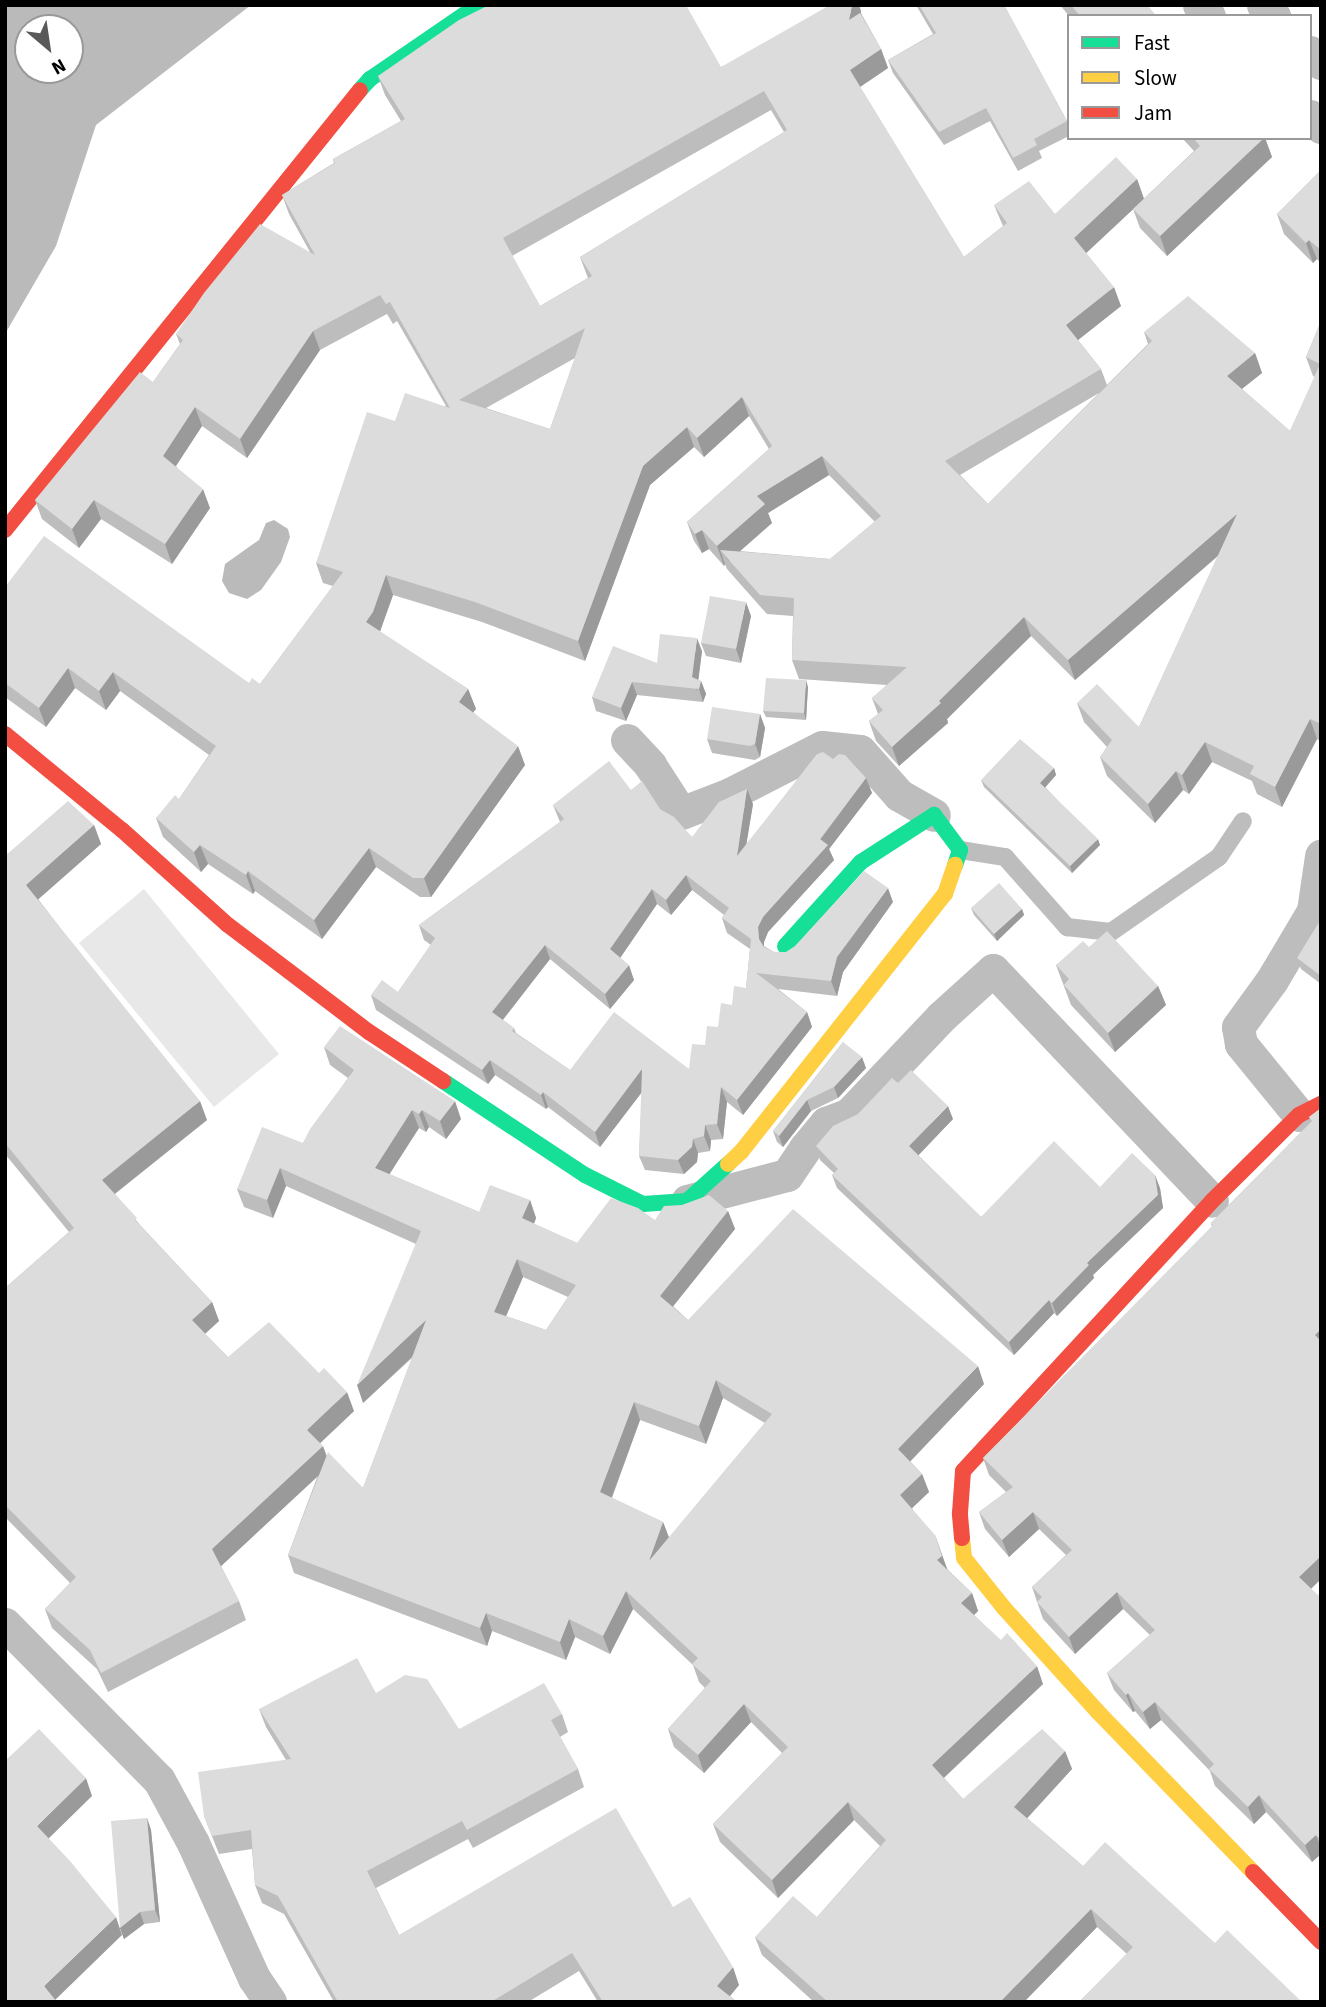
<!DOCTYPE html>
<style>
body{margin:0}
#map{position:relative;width:1326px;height:2007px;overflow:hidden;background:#fff;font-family:"Source Sans 3",sans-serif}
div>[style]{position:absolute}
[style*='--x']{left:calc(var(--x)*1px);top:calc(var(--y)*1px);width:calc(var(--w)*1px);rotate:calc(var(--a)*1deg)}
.green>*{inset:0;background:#e8e8e8}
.water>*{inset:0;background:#bababa}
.lane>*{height:18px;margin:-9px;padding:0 9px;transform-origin:9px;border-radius:9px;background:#bdbdbd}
.street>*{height:33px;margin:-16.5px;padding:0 16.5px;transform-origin:16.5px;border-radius:16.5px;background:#bdbdbd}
.fast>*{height:16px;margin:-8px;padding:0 8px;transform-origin:8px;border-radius:8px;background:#16e098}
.slow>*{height:16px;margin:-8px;padding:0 8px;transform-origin:8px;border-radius:8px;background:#ffcf43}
.jam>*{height:16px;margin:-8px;padding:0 8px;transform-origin:8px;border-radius:8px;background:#f24e42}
.wall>*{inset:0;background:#bdbdbd}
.shaded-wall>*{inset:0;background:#9a9a9a}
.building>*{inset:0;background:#dcdcdc}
span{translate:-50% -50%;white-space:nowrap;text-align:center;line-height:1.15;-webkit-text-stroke:6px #fff;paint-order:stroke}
.frame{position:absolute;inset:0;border:7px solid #000;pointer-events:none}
.legend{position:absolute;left:1067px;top:14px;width:245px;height:126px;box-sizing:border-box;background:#fff;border:2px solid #999;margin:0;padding:9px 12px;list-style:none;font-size:21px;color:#000}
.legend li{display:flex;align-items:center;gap:14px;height:35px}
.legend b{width:35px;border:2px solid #999}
.north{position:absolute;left:14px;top:14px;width:70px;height:70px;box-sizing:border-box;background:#fff;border:2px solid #999;border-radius:50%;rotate:151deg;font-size:19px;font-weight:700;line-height:28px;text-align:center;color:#000}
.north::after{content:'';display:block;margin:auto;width:24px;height:32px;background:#595959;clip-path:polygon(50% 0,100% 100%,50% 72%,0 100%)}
</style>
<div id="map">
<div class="green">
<i style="clip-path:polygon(144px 889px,279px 1054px,214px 1107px,79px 943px)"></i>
</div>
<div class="water">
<i style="clip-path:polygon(evenodd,5px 5px,251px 5px,96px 125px,56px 246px,5px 334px,5px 5px,28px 28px,70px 28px,70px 70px,28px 70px,28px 28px)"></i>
<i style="clip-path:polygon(274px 520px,288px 529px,290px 537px,281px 562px,261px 590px,247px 599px,229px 593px,222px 581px,225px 564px,259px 540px,266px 523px)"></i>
</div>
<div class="lane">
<i style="--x:960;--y:850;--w:46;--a:8.8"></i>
<i style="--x:1005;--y:857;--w:94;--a:48.5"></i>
<i style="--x:1067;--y:927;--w:44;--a:6.5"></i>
<i style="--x:1111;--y:932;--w:131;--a:-34.8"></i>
<i style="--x:1219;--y:857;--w:43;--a:-56.3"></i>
</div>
<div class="street">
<i style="--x:1199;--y:5;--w:15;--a:48"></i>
<i style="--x:1263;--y:5;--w:16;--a:45"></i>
<i style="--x:1310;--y:52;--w:16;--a:45"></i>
<i style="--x:1310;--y:116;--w:16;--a:45"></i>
<i style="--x:627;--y:740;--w:34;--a:47"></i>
<i style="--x:650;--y:765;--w:57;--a:57.1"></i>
<i style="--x:681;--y:813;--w:53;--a:-21.2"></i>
<i style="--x:730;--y:794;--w:103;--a:-27.1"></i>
<i style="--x:822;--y:747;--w:38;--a:6"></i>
<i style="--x:860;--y:751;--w:59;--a:48.4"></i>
<i style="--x:899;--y:795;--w:40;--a:29.7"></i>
<i style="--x:1299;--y:1115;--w:92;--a:-129.2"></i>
<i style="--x:1241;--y:1044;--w:17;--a:-100"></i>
<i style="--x:1238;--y:1027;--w:58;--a:-54.1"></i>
<i style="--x:1272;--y:980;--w:80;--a:-59.3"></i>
<i style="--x:1313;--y:911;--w:56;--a:-81.7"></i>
<i style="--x:687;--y:1201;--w:103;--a:-14.6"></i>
<i style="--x:787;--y:1175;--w:32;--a:-56"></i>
<i style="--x:805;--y:1148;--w:33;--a:-50"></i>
<i style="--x:826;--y:1123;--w:25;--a:-21"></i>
<i style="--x:849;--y:1114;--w:134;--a:-46.5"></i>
<i style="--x:941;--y:1017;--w:70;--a:-42.1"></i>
<i style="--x:993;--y:970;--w:318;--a:46.5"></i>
<i style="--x:5;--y:1624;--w:219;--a:45.4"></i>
<i style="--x:159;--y:1780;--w:72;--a:61.6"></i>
<i style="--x:193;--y:1843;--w:148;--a:65.7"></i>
<i style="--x:254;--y:1978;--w:29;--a:56"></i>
</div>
<div class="fast">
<i style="--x:360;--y:90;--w:15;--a:-48"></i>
<i style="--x:370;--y:79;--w:131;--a:-34.4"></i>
<i style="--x:785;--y:946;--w:113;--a:-47.9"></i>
<i style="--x:861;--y:862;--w:87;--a:-32.8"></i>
<i style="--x:934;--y:815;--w:44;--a:53.4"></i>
<i style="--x:960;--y:850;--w:16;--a:108"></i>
<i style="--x:443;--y:1081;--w:170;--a:33.5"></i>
<i style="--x:585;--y:1175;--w:65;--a:26.6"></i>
<i style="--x:643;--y:1204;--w:44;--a:-3.9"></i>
<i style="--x:687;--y:1201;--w:55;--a:-42.1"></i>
</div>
<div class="slow">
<i style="--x:728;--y:1164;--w:18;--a:-43"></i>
<i style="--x:741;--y:1152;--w:329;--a:-51.7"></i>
<i style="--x:945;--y:894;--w:31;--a:-71"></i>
<i style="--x:962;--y:1538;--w:20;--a:84"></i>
<i style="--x:964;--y:1558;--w:64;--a:51.3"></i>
<i style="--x:1004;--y:1608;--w:139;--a:47.9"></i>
<i style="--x:1097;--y:1711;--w:224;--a:45.9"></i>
</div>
<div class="jam">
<i style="--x:5;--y:530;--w:565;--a:-51.1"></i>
<i style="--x:5;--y:734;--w:151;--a:39.4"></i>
<i style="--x:122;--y:830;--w:142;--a:41.9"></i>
<i style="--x:228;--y:925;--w:177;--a:37.2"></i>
<i style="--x:369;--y:1032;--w:89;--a:33.5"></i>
<i style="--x:962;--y:1538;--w:25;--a:-95"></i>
<i style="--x:960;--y:1513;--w:42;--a:-85.9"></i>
<i style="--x:963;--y:1471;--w:367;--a:-47.3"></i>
<i style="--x:1212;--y:1201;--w:122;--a:-44.7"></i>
<i style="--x:1299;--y:1115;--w:25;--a:-27"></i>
<i style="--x:1253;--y:1872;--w:98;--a:45.8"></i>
</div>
<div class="wall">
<i style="clip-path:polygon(916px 5px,1004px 5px,1067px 121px,1069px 125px,1069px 136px,1039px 151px,1042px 158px,1018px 171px,990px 121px,944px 145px,893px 73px,888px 60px,933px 34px)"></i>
<i style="clip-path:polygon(1060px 5px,1147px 5px,1156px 16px,1069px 16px)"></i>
<i style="clip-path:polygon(evenodd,861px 11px,861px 13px,881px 49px,888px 68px,860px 87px,964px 257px,1003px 226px,994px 205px,1055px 214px,1137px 179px,1144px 199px,1086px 253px,1121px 306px,1078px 340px,1101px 369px,1107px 385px,1148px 344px,1144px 332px,1255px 353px,1262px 373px,1242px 389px,1290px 431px,1315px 377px,1313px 376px,1306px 357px,1321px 321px,1321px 741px,1317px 739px,1282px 807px,1257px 794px,1252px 781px,1212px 762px,1189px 794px,1183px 790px,1155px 823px,1107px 776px,1100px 757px,1107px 747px,1084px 722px,1077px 703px,1139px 727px,1218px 556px,1075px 680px,1031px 636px,947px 719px,948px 723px,899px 766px,876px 741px,869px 721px,878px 714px,872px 698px,887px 685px,799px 679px,792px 660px,793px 616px,767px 614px,727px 569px,725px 564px,724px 566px,709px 549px,702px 553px,694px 541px,687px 522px,769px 449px,749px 416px,704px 457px,694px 447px,650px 485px,585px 661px,482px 622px,393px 595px,380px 632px,468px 689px,476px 709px,473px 712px,525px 765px,431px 897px,420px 897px,376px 867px,322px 939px,255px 891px,253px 894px,208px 864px,201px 872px,163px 837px,156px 818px,179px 799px,209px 755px,120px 691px,106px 710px,75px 688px,46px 727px,5px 697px,5px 587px,249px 683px,260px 684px,333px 586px,323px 583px,316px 563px,395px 421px,446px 406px,397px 321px,393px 324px,387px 314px,320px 350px,247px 458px,202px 426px,176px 466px,210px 508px,172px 564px,101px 519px,79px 548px,42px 519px,35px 500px,153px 382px,180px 344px,176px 334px,310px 252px,289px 214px,282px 195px,334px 163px,333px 159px,401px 121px,385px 95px,378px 76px,721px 67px,861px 11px,771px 110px,784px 132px,580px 257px,588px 278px,540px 306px,512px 256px,771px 110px,861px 11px,575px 358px,550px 429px,486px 408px,575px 358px,861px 11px,1099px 393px,988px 504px,960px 475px,1048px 423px,1099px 393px,861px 11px,829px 475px,875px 522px,830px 559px,740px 551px,772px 523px,768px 513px,829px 475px)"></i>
<i style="clip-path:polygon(1182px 138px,1265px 138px,1272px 157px,1167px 256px,1140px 228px,1133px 209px,1194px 151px)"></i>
<i style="clip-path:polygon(1321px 170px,1321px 263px,1317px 259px,1313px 263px,1284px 234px,1277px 214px)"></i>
<i style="clip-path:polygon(751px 616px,741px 663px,706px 656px,701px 643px)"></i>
<i style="clip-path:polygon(702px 651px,698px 680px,701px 681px,706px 694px,703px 702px,637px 695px,626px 721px,596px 711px,592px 697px,657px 663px)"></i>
<i style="clip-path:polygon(808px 687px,806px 720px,766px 717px,763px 711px)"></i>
<i style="clip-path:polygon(760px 714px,765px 728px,760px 757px,755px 760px,712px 753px,707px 739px)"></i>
<i style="clip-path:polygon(evenodd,833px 759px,866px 778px,872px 793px,829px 849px,834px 860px,768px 932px,764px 942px,764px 946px,774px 952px,786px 952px,893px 902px,843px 972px,837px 996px,778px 989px,807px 1012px,812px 1027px,743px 1115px,727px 1102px,723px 1139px,711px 1140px,710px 1151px,698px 1153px,697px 1162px,684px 1174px,645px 1170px,639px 1156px,642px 1092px,600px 1147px,548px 1107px,546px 1109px,495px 1075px,488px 1084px,376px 1010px,371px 995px,398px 992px,431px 945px,424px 940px,419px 925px,560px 822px,553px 805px,631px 790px,660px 809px,692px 837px,753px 804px,746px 844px,833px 759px,692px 890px,724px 915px,722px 918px,727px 933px,750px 949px,746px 988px,732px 1005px,718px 1027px,689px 1069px,570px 1070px,516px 1033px,514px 1028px,503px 1020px,550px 959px,610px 1009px,634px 980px,620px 958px,657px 904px,671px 915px,692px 890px)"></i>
<i style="clip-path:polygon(1054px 768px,1056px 775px,1045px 787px,1100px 845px,1072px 873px,984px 787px,981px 780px)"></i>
<i style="clip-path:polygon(evenodd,94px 825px,101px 844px,38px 899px,207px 1120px,115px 1194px,140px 1225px,212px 1302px,219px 1321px,205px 1334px,228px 1357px,354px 1411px,320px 1443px,326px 1455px,363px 1488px,412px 1358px,363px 1403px,416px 1244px,286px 1186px,273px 1218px,244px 1207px,237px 1189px,303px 1143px,348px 1078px,330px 1065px,324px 1047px,461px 1119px,446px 1139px,429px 1127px,426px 1132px,419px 1128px,389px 1174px,479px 1212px,530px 1200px,536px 1218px,534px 1224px,577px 1243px,655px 1220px,728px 1211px,735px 1229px,673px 1306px,688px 1320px,984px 1384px,910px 1461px,922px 1474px,929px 1492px,912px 1508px,947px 1569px,972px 1593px,978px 1611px,974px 1615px,1043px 1684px,944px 1778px,963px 1799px,1065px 1751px,1072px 1769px,1027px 1818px,1083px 1866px,1215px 1943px,1302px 2002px,1079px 2002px,1127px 1954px,1097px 1927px,1024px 2002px,814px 2002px,762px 1955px,755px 1937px,817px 1917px,880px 1846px,854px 1820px,778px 1898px,720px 1842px,713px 1824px,782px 1753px,751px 1722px,704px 1773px,674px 1747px,668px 1729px,705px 1688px,699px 1682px,693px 1665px,633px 1609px,610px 1654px,575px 1637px,566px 1660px,492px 1631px,487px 1646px,294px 1573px,288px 1555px,318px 1475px,221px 1566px,239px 1601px,246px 1620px,108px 1692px,97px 1669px,52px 1628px,45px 1609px,70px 1583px,5px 1517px,5px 1288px,69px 1232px,5px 1154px,5px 856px,94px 825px,523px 1277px,568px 1297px,546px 1330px,506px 1316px,523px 1277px,94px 825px,723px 1398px,765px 1423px,669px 1538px,663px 1522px,612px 1498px,640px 1420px,706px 1444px,723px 1398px)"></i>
<i style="clip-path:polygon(971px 908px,1022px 909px,1024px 915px,997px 941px,974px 915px)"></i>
<i style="clip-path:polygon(1321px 919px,1321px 984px,1301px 969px,1297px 958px)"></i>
<i style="clip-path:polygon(1089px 947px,1158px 986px,1166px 1005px,1115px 1052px,1071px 1005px,1056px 965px)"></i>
<i style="clip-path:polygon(843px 1042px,866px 1068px,838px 1098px,811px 1111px,783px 1147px,777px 1142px,773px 1131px)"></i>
<i style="clip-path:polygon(1321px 1108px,1321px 1579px,1311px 1589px,1321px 1598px,1321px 1854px,1312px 1862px,1266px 1812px,1254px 1824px,1215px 1786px,1210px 1771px,1161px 1720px,1150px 1729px,1135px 1711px,1133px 1712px,1114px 1690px,1107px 1673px,1150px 1635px,1123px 1609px,1075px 1654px,1043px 1619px,1032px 1587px,1066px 1555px,1039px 1529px,1009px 1557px,985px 1529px,979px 1512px,1006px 1492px,989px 1475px,983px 1458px,1212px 1227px,1211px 1223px,1311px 1122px,1309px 1117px)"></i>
<i style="clip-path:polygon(953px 1119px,918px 1155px,981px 1217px,1100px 1187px,1160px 1188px,1163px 1208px,1093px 1275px,1094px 1278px,1057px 1316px,1054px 1313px,1014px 1355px,837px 1188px,832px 1175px,834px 1173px,820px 1160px,816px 1146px)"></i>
<i style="clip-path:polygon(376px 1693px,459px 1729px,562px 1714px,568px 1732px,560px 1737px,578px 1769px,584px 1787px,473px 1848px,468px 1839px,376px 1888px,399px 1935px,673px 1907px,739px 1985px,730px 1996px,737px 2002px,598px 2002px,579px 1971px,528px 2002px,334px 2002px,284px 1914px,262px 1903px,255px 1885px,252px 1849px,219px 1854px,204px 1816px,286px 1760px,266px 1727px,259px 1709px)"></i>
<i style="clip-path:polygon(147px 1818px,151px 1830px,160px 1922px,144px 1924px,124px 1939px,120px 1928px)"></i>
</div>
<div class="shaded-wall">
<i style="clip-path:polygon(852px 5px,859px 5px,861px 11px,856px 39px,849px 20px)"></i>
<i style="clip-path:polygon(881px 49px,888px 68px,857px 89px,850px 70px)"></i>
<i style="clip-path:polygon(1264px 138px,1265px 138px,1272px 157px,1167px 256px,1160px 236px)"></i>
<i style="clip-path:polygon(1137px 179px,1144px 199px,1082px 257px,1074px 238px)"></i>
<i style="clip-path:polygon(1309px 240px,1317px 259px,1313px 263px,1306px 243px)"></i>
<i style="clip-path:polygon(1114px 287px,1121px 306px,1073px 344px,1066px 325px)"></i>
<i style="clip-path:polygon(313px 331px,320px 350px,247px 458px,240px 439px)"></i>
<i style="clip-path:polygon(1255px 353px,1262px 373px,1234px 395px,1227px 376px)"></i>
<i style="clip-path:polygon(742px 397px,749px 416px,704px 457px,697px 438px)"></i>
<i style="clip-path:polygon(195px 407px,202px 426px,170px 475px,163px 456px)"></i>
<i style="clip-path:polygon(687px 427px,694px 447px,650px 485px,585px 661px,578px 641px,643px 466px)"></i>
<i style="clip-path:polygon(822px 456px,829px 475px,768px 513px,772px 523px,729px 561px,720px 550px,725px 564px,724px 566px,717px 546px,757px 496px)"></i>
<i style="clip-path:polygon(203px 489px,210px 508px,172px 564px,165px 544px)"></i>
<i style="clip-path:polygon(94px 500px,101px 519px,79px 548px,72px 529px)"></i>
<i style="clip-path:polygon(1237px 514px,1244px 533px,1075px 680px,1068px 660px)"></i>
<i style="clip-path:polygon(702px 530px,709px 549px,702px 553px,695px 534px)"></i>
<i style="clip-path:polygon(386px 575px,393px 595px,380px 631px,373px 642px,366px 622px)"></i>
<i style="clip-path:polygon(746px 602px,751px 616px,741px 663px,736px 649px)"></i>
<i style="clip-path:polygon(1024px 617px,1031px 636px,947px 719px,948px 723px,899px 766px,892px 747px)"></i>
<i style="clip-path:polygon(697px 638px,702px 651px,697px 691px,692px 677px)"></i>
<i style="clip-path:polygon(68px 668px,75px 688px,46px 727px,39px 708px)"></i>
<i style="clip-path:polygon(113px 672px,120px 691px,106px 710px,99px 691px)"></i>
<i style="clip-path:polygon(806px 680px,808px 687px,806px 720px,804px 713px)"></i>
<i style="clip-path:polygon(701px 681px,706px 694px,703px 702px,699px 689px)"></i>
<i style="clip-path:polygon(632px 682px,637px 695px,626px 721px,621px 708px)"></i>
<i style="clip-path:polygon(468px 689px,476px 709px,466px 721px,459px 702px)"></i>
<i style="clip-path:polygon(760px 714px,765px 728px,760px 757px,755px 744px)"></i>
<i style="clip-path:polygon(1310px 719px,1317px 739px,1282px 807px,1275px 787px)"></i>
<i style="clip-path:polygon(1205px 742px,1212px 762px,1189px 794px,1182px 775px)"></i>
<i style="clip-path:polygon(518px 746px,525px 765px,431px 897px,424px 878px)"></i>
<i style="clip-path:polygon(1054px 768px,1056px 775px,1043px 790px,1040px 783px)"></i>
<i style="clip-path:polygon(1176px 771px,1183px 790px,1155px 823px,1148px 804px)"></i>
<i style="clip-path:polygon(866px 778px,872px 793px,829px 849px,834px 860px,768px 932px,764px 942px,764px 953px,759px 939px,758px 927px,763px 917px)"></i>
<i style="clip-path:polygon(747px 789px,753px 804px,742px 871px,737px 856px)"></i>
<i style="clip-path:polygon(94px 825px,101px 844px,33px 904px,26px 885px)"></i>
<i style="clip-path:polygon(1098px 839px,1100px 845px,1072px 873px,1070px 866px)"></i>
<i style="clip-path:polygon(200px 845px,208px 864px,201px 872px,194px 852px)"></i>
<i style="clip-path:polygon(369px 848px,376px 867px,322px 939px,314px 920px)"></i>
<i style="clip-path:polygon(248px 871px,255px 891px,253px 894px,246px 875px)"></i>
<i style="clip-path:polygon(686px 875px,692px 890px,671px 915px,666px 900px)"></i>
<i style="clip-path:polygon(888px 888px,893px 902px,843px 972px,837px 996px,831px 981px,837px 957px)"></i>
<i style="clip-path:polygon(652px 889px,657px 904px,616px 964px,610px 949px)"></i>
<i style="clip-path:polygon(1022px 909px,1024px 915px,997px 941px,994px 934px)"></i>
<i style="clip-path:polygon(545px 945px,550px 959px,497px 1027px,492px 1012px)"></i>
<i style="clip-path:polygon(629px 965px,634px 980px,610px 1009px,605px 994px)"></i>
<i style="clip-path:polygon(1158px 986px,1166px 1005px,1115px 1052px,1108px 1033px)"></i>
<i style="clip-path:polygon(807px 1012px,812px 1027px,743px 1115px,737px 1100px)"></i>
<i style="clip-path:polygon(862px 1057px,866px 1068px,838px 1098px,834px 1087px)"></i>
<i style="clip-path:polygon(490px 1060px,495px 1075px,488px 1084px,482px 1070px)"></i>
<i style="clip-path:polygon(642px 1069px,648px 1084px,600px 1147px,595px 1132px)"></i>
<i style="clip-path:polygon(721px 1087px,727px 1102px,723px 1139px,717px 1124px)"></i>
<i style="clip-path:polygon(543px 1092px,548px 1107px,546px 1109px,541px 1095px)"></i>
<i style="clip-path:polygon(807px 1100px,811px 1111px,783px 1147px,779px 1136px)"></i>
<i style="clip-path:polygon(200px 1101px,207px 1120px,108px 1199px,102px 1180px)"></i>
<i style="clip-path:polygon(455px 1101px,461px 1119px,446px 1139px,440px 1121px)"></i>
<i style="clip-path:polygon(948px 1106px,953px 1119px,914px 1160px,909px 1146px)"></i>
<i style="clip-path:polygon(412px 1110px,419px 1128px,382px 1186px,375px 1168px)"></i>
<i style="clip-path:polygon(422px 1110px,429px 1127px,426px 1132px,419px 1114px)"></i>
<i style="clip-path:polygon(705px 1125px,711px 1140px,710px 1151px,704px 1136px)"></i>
<i style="clip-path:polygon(693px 1139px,698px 1153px,697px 1162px,684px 1174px,678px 1160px)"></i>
<i style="clip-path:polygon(280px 1168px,286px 1186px,273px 1218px,267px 1200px)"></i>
<i style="clip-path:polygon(1155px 1175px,1160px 1188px,1163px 1208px,1093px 1275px,1094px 1278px,1057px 1316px,1052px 1303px,1087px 1263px)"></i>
<i style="clip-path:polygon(530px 1200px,536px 1218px,529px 1236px,522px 1218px)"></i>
<i style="clip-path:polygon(728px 1211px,735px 1229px,667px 1314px,660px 1296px)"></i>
<i style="clip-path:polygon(517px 1259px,523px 1277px,500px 1330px,494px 1312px)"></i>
<i style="clip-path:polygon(1049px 1300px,1054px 1313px,1014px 1355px,1009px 1342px)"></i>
<i style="clip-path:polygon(212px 1302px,219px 1321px,199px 1339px,192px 1320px)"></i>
<i style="clip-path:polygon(426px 1320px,432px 1338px,363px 1403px,357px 1385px)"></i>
<i style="clip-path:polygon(1321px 1329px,1321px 1351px,1315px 1335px)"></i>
<i style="clip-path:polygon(978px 1366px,984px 1384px,905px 1467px,898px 1449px)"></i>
<i style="clip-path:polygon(716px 1380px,723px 1398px,706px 1444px,699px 1426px)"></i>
<i style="clip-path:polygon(347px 1392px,354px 1411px,314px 1449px,307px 1430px)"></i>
<i style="clip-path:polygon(634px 1402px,640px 1420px,607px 1510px,600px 1492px)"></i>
<i style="clip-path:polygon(323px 1446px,330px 1465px,219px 1568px,212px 1549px)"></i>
<i style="clip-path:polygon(922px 1474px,929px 1492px,907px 1513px,900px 1495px)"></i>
<i style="clip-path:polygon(1033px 1512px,1039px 1529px,1009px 1557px,1002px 1540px)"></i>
<i style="clip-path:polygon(663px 1522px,670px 1540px,649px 1561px)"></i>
<i style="clip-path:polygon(935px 1535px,949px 1574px,937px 1560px)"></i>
<i style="clip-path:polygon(1321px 1556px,1321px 1579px,1305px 1594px,1299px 1577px)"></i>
<i style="clip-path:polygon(626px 1591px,633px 1609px,610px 1654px,603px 1636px)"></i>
<i style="clip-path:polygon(1117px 1592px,1123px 1609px,1075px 1654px,1069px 1637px)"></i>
<i style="clip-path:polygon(972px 1593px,978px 1611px,968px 1621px,961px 1603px)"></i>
<i style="clip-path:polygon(486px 1613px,492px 1631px,487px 1646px,480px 1628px)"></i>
<i style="clip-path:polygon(569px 1619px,575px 1637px,566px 1660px,560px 1642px)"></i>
<i style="clip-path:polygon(1037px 1666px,1043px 1684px,938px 1783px,932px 1765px)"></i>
<i style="clip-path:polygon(1128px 1693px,1135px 1711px,1133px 1712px,1126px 1695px)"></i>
<i style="clip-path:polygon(1155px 1702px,1161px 1720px,1150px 1729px,1143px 1712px)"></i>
<i style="clip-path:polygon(744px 1704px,751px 1722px,704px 1773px,698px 1755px)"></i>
<i style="clip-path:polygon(1065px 1751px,1072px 1769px,1021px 1825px,1014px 1807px)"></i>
<i style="clip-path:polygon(86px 1778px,92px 1796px,43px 1844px,37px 1826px)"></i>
<i style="clip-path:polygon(1259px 1795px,1266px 1812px,1254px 1824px,1248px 1807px)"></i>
<i style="clip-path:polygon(848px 1802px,854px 1820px,778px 1898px,772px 1880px)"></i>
<i style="clip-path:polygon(147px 1818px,151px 1830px,160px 1922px,155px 1910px)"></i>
<i style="clip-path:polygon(1316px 1835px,1321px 1848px,1321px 1854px,1312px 1862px,1305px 1845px)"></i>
<i style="clip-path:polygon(1091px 1909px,1097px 1927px,1024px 2002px,1000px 2002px)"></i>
<i style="clip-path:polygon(140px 1912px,144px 1924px,124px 1939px,120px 1928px)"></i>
<i style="clip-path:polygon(116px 1917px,122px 1935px,53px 2002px,44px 1986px)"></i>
<i style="clip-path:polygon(733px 1967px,739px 1985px,725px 2002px,717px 1986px)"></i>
</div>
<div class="building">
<i style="clip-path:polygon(evenodd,489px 5px,686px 5px,721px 67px,830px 5px,852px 5px,849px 20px,860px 13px,881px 49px,850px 70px,964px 257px,1007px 223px,994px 205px,1029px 181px,1055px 214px,1116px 157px,1137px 179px,1074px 238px,1114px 287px,1066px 325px,1101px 369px,945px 461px,988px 504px,1152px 341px,1144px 332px,1188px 296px,1255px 353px,1227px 376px,1290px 431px,1320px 364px,1306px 357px,1321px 321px,1321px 724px,1310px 719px,1275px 787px,1250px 774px,1254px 766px,1205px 742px,1182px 775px,1176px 771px,1148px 804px,1100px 757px,1112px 740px,1077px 703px,1097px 684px,1139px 727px,1237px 514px,1068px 660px,1024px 617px,939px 701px,941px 703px,892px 747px,869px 721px,883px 710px,872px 698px,907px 667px,792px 660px,794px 598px,760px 595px,720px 550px,830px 559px,881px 516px,822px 456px,757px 496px,765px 504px,717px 546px,702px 530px,695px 534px,687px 522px,772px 446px,742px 397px,697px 438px,687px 427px,643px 466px,578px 641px,475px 602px,386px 575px,373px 612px,366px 622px,468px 689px,459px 702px,518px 746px,424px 878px,413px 878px,369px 848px,314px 920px,248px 871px,246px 875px,200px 845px,194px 852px,156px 818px,175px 795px,179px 799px,216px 746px,113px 672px,99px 691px,68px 668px,39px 708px,5px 683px,5px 587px,44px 536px,249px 683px,252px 678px,260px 684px,343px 572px,316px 563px,367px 412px,395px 421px,405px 393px,450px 408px,390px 302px,386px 304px,380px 295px,313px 331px,240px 439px,195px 407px,163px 456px,203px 489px,165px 544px,94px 500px,72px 529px,35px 500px,140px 372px,153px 382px,183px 340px,176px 334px,204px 293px,260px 224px,315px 255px,282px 195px,335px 163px,333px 159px,405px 119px,378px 76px,459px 20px,489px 5px,764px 91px,787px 130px,580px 257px,592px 276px,540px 306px,503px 238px,764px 91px,489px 5px,585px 328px,550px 429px,459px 400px,585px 328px)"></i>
<i style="clip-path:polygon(919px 5px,1004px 5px,1067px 121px,1034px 139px,1037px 145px,1013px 158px,986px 108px,939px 132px,888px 60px,936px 33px)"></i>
<i style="clip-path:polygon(1071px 5px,1147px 5px,1156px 16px,1080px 16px)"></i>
<i style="clip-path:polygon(1193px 138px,1264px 138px,1160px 236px,1133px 209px,1200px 146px)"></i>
<i style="clip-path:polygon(1321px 170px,1321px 250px,1309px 240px,1306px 243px,1277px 214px)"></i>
<i style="clip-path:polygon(710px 596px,746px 602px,736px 649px,701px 643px)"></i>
<i style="clip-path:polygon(660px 634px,697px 638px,692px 677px,701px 681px,699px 689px,632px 682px,621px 708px,592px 697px,613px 646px,657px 663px)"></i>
<i style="clip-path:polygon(766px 678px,806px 680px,804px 713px,763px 711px)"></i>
<i style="clip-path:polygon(712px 707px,760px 714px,755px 744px,750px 746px,707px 739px)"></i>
<i style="clip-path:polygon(1020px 739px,1054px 768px,1040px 783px,1098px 839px,1070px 866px,981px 780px)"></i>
<i style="clip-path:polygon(evenodd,823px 752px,833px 759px,839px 754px,845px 755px,866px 778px,820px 839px,828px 845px,763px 917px,758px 927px,759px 939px,764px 947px,774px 952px,786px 952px,795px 946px,864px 871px,888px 888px,837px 957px,831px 981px,756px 973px,807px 1012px,737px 1100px,721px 1087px,717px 1124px,705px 1125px,704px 1136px,693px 1139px,692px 1147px,678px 1160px,639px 1156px,642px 1069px,595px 1132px,543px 1092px,541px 1095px,490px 1060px,482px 1070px,371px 995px,382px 980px,398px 992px,435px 938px,419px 925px,564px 819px,553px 805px,609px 761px,631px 790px,642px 781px,660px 809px,674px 817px,692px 837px,719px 802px,747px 789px,737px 856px,817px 754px,823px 752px,686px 875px,729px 908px,722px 918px,751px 939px,746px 988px,734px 986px,732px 1005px,721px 1003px,718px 1027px,707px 1026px,705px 1045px,692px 1044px,689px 1069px,614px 1012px,570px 1070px,512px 1031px,514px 1028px,492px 1012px,545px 945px,605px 994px,629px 965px,610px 949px,652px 889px,666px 900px,686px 875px)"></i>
<i style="clip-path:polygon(68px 801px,94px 825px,26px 885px,200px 1101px,102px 1180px,137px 1218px,135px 1220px,212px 1302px,192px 1320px,228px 1357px,269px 1322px,319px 1373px,324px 1368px,347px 1392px,307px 1430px,323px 1446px,212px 1549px,239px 1601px,101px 1673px,90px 1650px,45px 1609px,76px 1577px,5px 1505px,5px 1288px,74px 1228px,5px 1143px,5px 856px)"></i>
<i style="clip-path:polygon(999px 883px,1022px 909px,994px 934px,971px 908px)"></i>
<i style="clip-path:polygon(1321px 919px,1321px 976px,1297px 958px)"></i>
<i style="clip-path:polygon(1107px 931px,1158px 986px,1108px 1033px,1064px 985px,1069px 979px,1056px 965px,1083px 941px,1089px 947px)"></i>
<i style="clip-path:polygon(evenodd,340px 1026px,455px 1101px,440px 1121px,422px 1110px,419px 1114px,412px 1110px,375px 1168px,479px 1212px,490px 1185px,530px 1200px,522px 1218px,577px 1243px,611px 1198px,638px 1208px,655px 1220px,664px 1206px,682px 1205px,709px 1195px,728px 1211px,660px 1296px,688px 1320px,793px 1209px,978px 1366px,898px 1449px,922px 1474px,900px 1495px,935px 1535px,942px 1556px,937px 1560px,972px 1593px,961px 1603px,1001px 1640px,1007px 1633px,1037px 1666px,932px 1765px,963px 1799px,1042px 1729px,1065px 1751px,1014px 1807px,1083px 1866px,1105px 1842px,1215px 1943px,1227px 1930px,1302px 2002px,1233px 2002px,1231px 2000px,1230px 2002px,1079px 2002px,1133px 1947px,1091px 1909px,1000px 2002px,828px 2002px,755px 1937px,793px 1896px,817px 1917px,886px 1840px,848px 1802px,772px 1880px,713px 1824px,788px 1747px,744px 1704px,698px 1755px,668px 1729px,711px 1681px,692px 1664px,698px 1658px,626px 1591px,603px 1636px,569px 1619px,560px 1642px,486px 1613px,480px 1628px,288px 1555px,328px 1452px,363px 1488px,426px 1320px,357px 1385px,421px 1231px,280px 1168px,267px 1200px,237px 1189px,262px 1127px,303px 1143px,310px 1129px,354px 1070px,324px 1047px,340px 1026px,517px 1259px,576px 1285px,546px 1330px,494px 1312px,517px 1259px,340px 1026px,716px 1380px,772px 1414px,649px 1561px,663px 1522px,600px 1492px,634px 1402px,699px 1426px,716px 1380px)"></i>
<i style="clip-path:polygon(843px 1042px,862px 1057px,834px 1087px,807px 1100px,779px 1136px,773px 1131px)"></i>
<i style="clip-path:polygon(911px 1070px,948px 1106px,909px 1146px,981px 1217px,1054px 1141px,1100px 1187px,1132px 1153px,1155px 1175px,1158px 1195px,1087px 1263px,1089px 1265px,1052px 1303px,1049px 1300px,1009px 1342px,832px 1175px,838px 1169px,816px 1146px,833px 1126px,858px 1114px,892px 1078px,898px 1083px)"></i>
<i style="clip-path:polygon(1321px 1108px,1321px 1329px,1315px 1335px,1321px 1341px,1321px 1556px,1299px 1577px,1321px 1598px,1321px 1840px,1316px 1835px,1305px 1845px,1259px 1795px,1248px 1807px,1209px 1769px,1214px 1764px,1155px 1702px,1143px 1712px,1128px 1693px,1126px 1695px,1107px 1673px,1155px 1630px,1117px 1592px,1069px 1637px,1037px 1602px,1042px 1597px,1032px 1587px,1072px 1550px,1033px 1512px,1002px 1540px,979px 1512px,1013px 1487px,983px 1458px,1213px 1225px,1211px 1223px,1312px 1121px,1309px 1117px)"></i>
<i style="clip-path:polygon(357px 1658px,376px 1693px,405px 1675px,427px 1679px,459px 1729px,544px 1683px,562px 1714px,551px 1720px,578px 1769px,467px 1830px,462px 1821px,367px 1871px,399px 1935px,616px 1808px,673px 1907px,690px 1897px,733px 1967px,717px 1986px,737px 2002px,603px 2002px,572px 1953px,491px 2002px,338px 2002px,278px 1896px,255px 1885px,251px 1830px,212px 1836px,204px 1816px,198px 1772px,291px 1759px,259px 1709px)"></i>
<i style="clip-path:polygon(39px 1729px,86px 1778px,37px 1826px,70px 1861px,116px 1917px,44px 1986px,57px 2002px,5px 2002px,5px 1761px)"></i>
<i style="clip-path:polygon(147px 1818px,155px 1910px,140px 1912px,120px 1928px,111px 1821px)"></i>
</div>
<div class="frame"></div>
<ul class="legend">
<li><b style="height:9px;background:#16e098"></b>Fast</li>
<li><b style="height:9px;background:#ffcf43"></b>Slow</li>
<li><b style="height:9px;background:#f24e42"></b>Jam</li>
</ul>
<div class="north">N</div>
</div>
